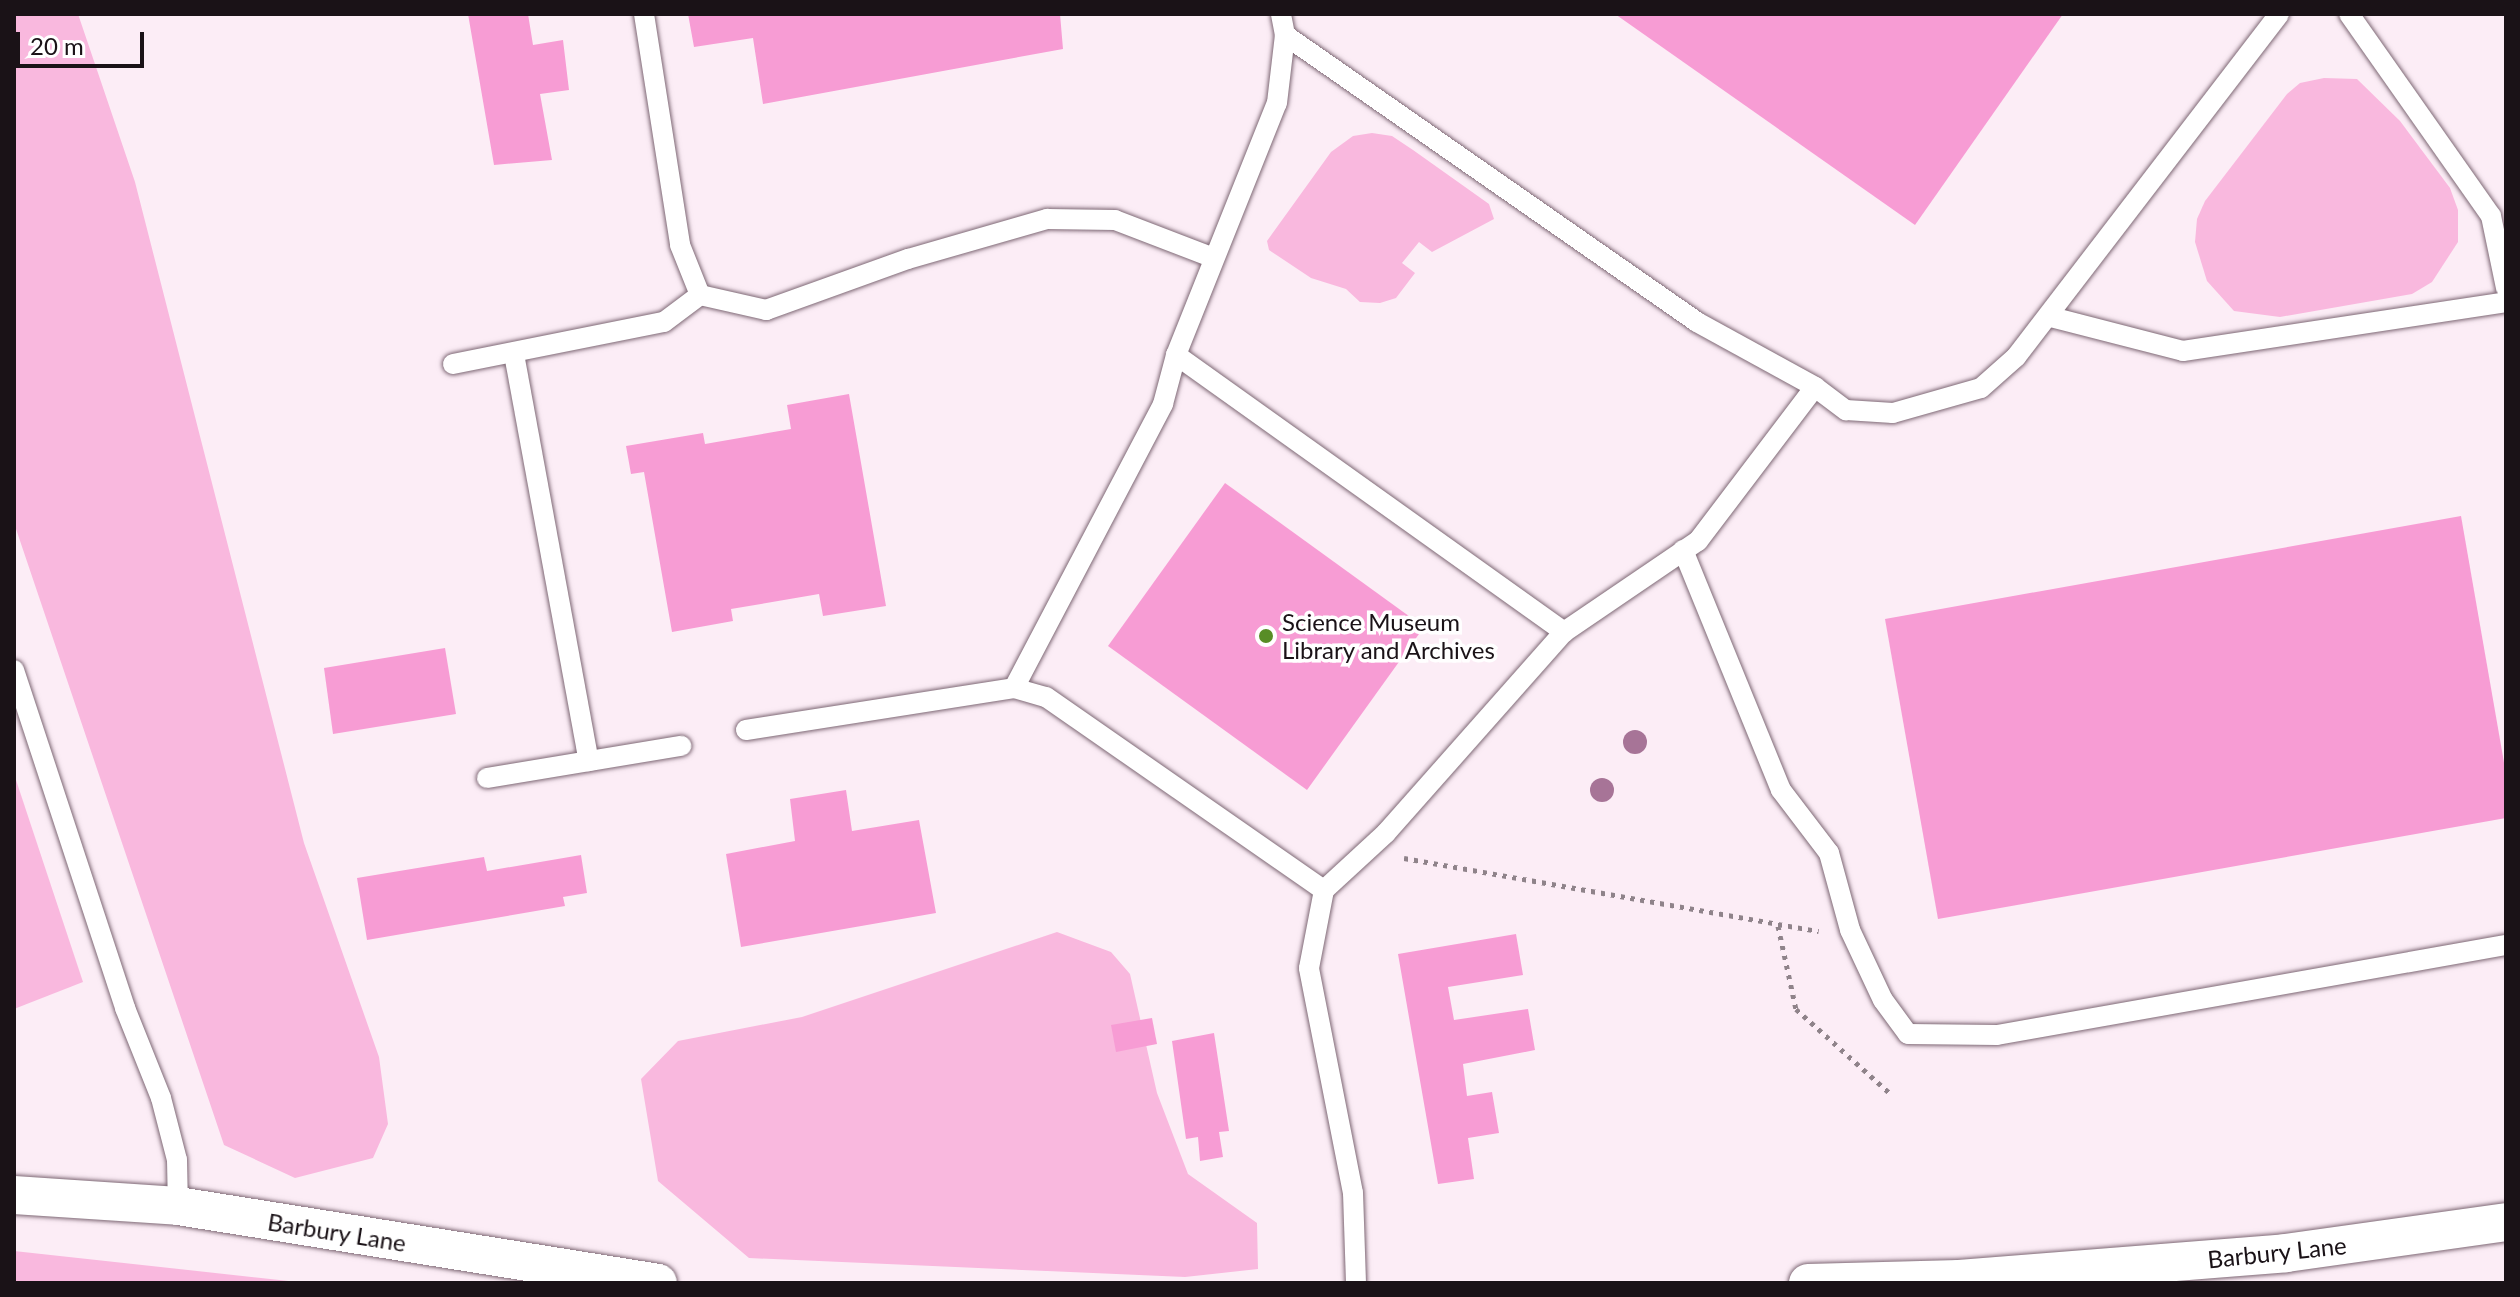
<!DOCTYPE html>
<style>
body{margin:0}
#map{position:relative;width:2520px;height:1297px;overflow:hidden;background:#fcedf6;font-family:Lato,sans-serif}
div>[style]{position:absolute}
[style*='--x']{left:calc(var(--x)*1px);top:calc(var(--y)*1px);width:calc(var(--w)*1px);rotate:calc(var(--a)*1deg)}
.green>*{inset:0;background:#f9b8de}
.building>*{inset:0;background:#f79cd4}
.path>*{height:5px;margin-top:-2.5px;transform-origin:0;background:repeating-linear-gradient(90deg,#8f838a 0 4px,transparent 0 10px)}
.roads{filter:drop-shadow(0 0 2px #7e6875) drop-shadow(0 0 2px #7e6875)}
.service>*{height:20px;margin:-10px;padding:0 10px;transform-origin:10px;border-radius:10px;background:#fff}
.minor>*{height:38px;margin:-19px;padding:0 19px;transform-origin:19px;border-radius:19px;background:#fff}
.trees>*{width:24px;height:24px;margin:-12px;border-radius:50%;background:#a77497}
.dots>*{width:22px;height:22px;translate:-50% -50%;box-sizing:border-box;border:4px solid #fff;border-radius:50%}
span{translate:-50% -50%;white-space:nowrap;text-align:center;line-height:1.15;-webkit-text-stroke:7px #fff;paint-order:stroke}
.poi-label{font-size:24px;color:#1a1217}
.left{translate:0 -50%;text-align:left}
.street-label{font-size:24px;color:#1a1217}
.frame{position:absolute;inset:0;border:16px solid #1a1217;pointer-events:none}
.scale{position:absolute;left:16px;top:32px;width:128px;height:36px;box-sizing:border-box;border:4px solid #1a1217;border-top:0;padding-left:10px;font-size:24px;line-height:28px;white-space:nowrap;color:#1a1217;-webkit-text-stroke:6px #fff;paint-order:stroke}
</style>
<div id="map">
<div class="green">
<i style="clip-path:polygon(14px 14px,78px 14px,135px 182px,304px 843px,379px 1057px,388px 1124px,373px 1158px,295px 1178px,224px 1145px,14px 523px)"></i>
<i style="clip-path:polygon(2324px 78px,2357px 79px,2400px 121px,2450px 188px,2458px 210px,2458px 242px,2432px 282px,2412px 294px,2280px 317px,2234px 311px,2207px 281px,2195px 242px,2197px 219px,2205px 201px,2287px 94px,2300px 83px)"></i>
<i style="clip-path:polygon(1372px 133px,1392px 136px,1413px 150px,1489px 204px,1494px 219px,1432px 252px,1419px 242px,1402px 263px,1415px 273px,1396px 298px,1380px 303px,1360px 302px,1346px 289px,1311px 278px,1269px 250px,1267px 241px,1331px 152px,1353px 136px)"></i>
<i style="clip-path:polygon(14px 774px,83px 982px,14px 1009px)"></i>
<i style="clip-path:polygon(1057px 932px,1111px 952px,1130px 974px,1157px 1093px,1188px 1174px,1257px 1223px,1258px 1269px,1185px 1277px,749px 1258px,658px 1181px,641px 1079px,678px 1041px,802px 1017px)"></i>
<i style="clip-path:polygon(14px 1251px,307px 1283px,14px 1283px)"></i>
</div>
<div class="building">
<i style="clip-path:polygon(468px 14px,528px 14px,533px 45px,563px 40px,569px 90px,540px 94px,552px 160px,494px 165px)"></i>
<i style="clip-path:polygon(688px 14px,1060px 14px,1063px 49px,763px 104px,753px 38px,694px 47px)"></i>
<i style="clip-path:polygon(1615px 14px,2063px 14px,1915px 225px)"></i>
<i style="clip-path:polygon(849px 394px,886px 606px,823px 616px,819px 594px,731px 609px,733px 621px,672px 632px,644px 472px,631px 474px,626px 446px,703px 433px,705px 444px,791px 429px,787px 405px)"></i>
<i style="clip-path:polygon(1225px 483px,1424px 627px,1307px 790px,1108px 646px)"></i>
<i style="clip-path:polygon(2461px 516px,2506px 774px,2506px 818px,1938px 919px,1885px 619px)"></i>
<i style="clip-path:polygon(445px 648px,456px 714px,333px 734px,324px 668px)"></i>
<i style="clip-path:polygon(846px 790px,852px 831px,919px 820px,936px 913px,741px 947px,726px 854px,795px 841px,790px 799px)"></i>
<i style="clip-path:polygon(581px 855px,587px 893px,563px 897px,565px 906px,367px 940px,357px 878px,484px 857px,487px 871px)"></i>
<i style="clip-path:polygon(1516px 934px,1523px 975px,1448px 987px,1454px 1020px,1528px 1009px,1535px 1050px,1463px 1064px,1467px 1096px,1492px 1092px,1499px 1133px,1468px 1138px,1474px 1179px,1438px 1184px,1398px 954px)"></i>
<i style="clip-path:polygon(1152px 1018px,1157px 1044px,1116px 1052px,1111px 1025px)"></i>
<i style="clip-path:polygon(1214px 1033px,1229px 1131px,1219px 1132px,1223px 1157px,1200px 1161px,1198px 1137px,1186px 1139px,1172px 1041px)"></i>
</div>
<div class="path">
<i style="--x:1404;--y:858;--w:421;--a:10"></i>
<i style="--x:1778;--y:926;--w:85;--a:77.8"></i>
<i style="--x:1796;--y:1009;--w:129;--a:41.9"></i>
</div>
<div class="roads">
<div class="service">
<i style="--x:644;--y:14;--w:234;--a:81.1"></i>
<i style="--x:680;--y:245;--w:54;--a:68.2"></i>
<i style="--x:700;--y:295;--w:68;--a:12.8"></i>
<i style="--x:766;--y:310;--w:151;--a:-19.8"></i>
<i style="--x:908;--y:259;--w:145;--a:-16.1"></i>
<i style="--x:1047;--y:219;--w:68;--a:0.8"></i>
<i style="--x:1115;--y:220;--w:106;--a:21"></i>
<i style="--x:2349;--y:14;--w:247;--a:54.9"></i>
<i style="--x:2491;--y:216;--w:74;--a:78.2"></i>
<i style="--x:1285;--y:35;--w:502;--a:34.86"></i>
<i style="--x:1697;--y:322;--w:135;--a:28.8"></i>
<i style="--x:2051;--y:317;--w:136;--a:14.4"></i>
<i style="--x:2183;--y:351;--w:327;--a:-8.6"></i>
<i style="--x:514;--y:354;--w:414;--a:79.6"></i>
<i style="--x:1176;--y:355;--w:477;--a:35.5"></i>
<i style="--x:453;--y:364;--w:215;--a:-11.3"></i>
<i style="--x:664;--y:322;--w:45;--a:-36.9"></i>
<i style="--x:1683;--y:550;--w:259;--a:67.8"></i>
<i style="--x:1781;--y:790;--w:79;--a:52.7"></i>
<i style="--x:1829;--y:853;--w:80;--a:74.7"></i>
<i style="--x:1850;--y:930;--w:77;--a:64.8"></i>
<i style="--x:1883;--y:1000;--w:42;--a:53.7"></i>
<i style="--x:1908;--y:1034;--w:89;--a:0.6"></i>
<i style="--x:1997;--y:1035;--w:517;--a:-10.03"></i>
<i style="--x:14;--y:670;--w:356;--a:71.8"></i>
<i style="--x:125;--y:1008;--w:97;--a:68.2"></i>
<i style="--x:161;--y:1098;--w:64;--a:75.5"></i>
<i style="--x:177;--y:1160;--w:46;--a:88.8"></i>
<i style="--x:1014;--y:688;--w:321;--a:-62.3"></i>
<i style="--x:1163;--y:404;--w:51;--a:-75.1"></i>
<i style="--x:1176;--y:355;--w:271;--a:-68.2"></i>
<i style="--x:1277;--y:103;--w:68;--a:-83.3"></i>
<i style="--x:1285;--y:35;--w:21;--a:-101"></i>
<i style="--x:746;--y:730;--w:271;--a:-8.9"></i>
<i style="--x:1014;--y:688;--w:33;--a:16"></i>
<i style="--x:1046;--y:697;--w:338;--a:34.8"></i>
<i style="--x:487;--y:778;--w:197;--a:-9.4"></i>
<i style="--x:1356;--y:1283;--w:90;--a:-91.9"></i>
<i style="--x:1353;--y:1193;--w:229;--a:-101.1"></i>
<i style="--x:1309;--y:968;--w:79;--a:-79.1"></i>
<i style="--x:1324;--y:890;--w:84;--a:-42.6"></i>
<i style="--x:1386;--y:833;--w:268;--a:-48.5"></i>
<i style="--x:1564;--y:632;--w:162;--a:-34.2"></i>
<i style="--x:1698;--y:541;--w:193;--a:-52.8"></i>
<i style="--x:1815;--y:387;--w:39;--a:37"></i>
<i style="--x:1846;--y:410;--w:47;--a:3.7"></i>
<i style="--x:1893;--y:413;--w:91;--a:-15.9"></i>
<i style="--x:1981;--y:388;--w:47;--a:-41.5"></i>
<i style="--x:2016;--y:357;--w:432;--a:-52.5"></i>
</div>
<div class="minor">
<i style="--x:14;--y:1195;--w:164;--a:3.8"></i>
<i style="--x:178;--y:1206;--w:486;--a:9.1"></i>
<i style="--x:1808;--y:1283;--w:151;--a:-1.5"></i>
<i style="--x:1959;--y:1279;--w:328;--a:-4.5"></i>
<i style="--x:2286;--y:1253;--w:222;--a:-8"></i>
</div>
</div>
<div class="trees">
<i style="left:1635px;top:742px"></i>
<i style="left:1602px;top:790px"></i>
</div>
<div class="dots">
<i style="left:1266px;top:636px;background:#588d26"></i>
</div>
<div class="poi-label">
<span class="left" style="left:1282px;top:636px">Science Museum<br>Library and Archives</span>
</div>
<div class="street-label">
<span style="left:337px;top:1232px;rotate:9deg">Barbury Lane</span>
<span style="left:2277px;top:1252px;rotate:-6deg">Barbury Lane</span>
</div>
<div class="frame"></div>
<div class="scale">20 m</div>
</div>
